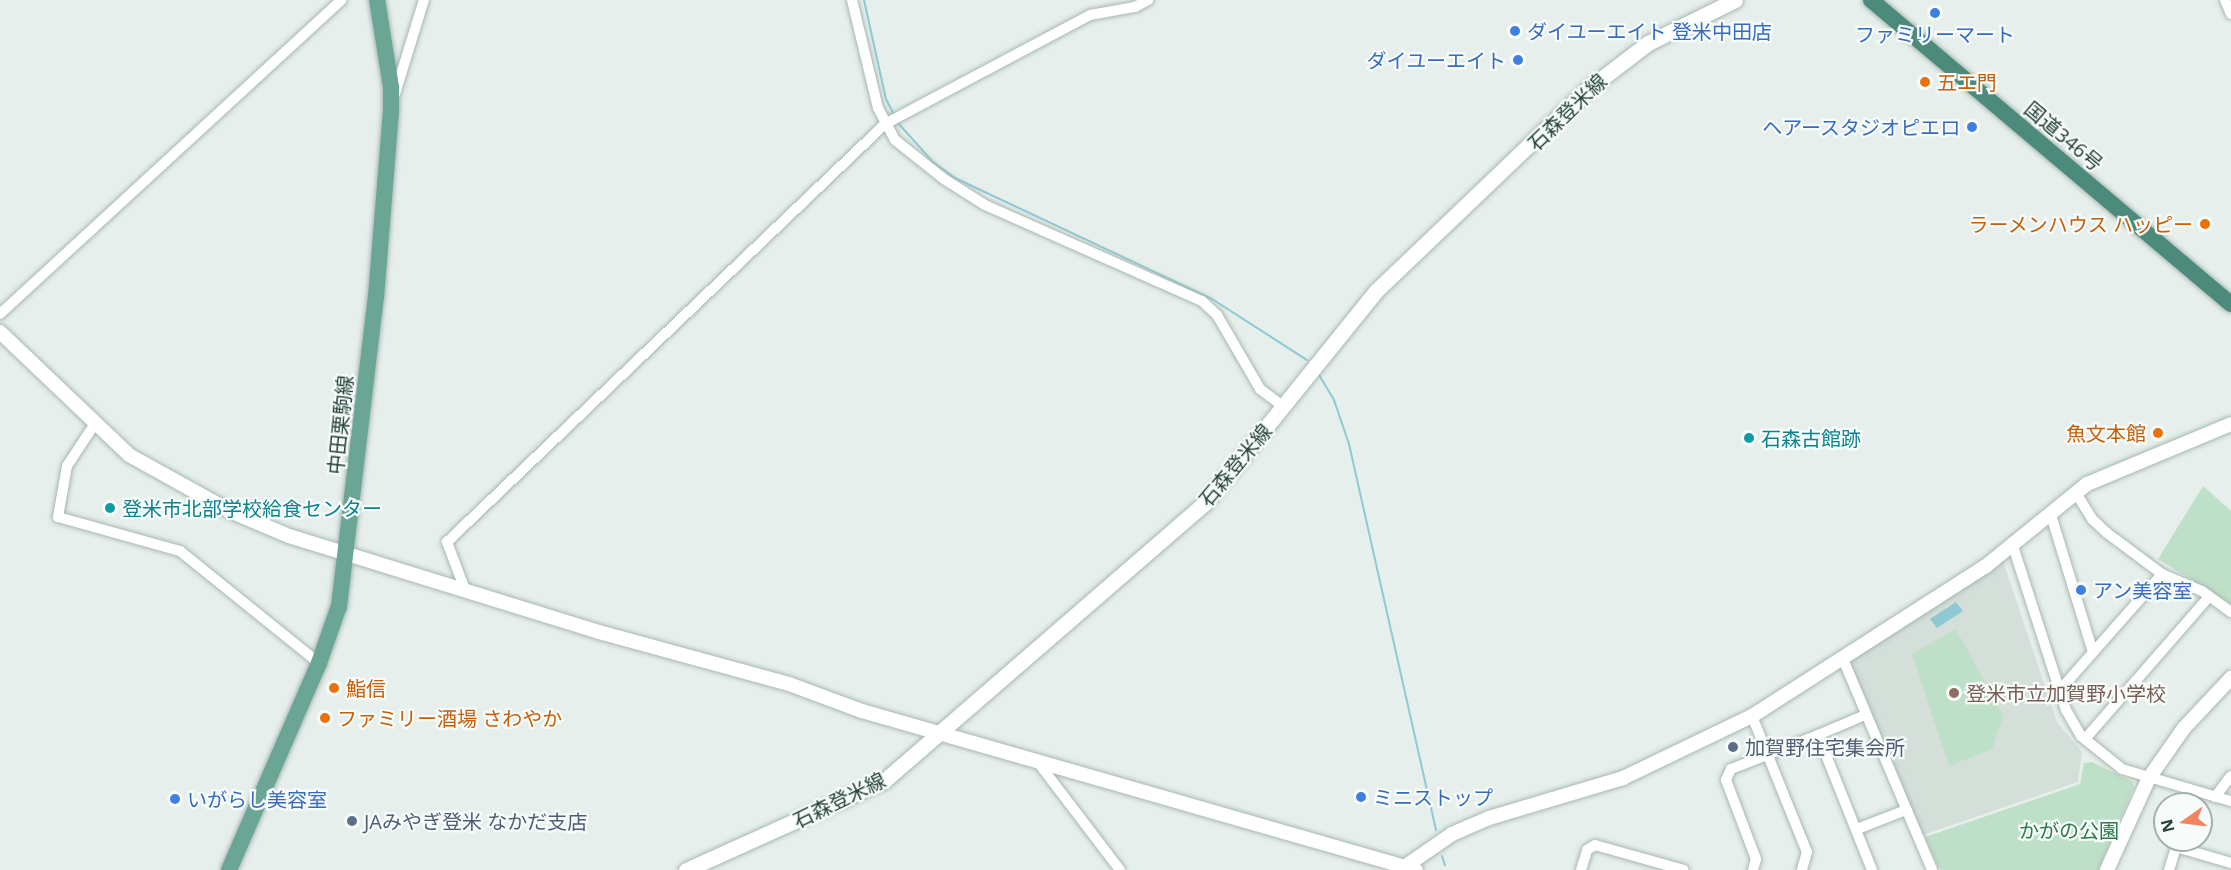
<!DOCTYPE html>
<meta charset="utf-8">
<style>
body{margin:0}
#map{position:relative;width:2231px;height:870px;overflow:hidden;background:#e6efeb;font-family:"Open Sans","Noto Sans JP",sans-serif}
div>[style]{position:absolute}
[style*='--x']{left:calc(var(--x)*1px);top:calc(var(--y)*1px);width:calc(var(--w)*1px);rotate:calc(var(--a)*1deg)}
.built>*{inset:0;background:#d4dfda}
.green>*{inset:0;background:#bfe0c8}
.water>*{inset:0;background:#8ec9d4}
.stream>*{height:2px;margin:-1px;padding:0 1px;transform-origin:1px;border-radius:1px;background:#8ec9d4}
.roads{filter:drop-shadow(0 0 2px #a8b8b2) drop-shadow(0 0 2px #a8b8b2)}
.minor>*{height:10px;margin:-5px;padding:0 5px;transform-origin:5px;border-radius:5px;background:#fff}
.tertiary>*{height:14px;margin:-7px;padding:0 7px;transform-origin:7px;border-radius:7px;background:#fff}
.secondary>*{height:15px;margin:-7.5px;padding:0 7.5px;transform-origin:7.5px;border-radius:7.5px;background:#fff}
.primary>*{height:16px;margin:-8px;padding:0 8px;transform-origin:8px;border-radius:8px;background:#6aa596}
.trunk>*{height:16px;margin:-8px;padding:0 8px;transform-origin:8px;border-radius:8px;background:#4c8a7c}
.dots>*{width:16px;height:16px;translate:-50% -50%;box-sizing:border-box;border:3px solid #f7fbf9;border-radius:50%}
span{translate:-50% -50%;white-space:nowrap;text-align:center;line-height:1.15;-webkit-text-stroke:4.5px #f7fbf9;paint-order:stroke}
.shop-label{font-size:20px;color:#366cbe}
.left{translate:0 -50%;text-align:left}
.right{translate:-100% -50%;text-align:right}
.food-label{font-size:20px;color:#c56008}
.street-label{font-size:20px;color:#24423a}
.culture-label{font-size:20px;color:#0d838f}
.education-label{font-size:20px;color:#785e54}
.service-label{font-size:20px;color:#4e5e75}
.park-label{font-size:20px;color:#2d7a4b}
.north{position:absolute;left:2153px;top:792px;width:60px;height:60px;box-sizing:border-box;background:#f7fbf9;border:2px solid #a3b1ad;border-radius:50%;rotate:256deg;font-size:16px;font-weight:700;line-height:24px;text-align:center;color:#24423a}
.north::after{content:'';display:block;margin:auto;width:21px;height:27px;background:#f4845f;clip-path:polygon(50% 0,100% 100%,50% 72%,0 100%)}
</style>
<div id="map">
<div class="built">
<i style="clip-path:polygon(2002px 558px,2057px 722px,2082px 752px,2078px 782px,1920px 836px,1849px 663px)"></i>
</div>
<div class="green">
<i style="clip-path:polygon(2203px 486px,2231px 511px,2231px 604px,2158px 559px)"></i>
<i style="clip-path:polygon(1956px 629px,2003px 716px,1992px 749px,1949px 766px,1912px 654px)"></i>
<i style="clip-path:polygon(2092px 762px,2133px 782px,2134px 787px,2098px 870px,1941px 870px,1937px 864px,1925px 837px,2080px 784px,2084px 763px)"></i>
</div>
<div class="water">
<i style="clip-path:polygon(1956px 602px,1963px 611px,1937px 628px,1930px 619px)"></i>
</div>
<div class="stream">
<i style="--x:864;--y:0;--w:101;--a:77.5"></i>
<i style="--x:886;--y:99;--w:18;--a:63"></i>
<i style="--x:898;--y:123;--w:52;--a:48.1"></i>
<i style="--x:933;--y:162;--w:27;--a:36"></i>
<i style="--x:955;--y:178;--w:284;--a:25.2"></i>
<i style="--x:1212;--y:299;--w:113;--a:32.7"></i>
<i style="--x:1319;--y:375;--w:29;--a:59"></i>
<i style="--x:1334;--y:400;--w:46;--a:71.2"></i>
<i style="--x:1349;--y:444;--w:396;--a:77.3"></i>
<i style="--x:1442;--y:856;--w:10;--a:73"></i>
</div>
<div class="roads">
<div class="minor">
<i style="--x:852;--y:0;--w:111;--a:76.5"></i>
<i style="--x:878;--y:108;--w:36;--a:62"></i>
<i style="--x:895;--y:140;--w:63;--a:38.5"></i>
<i style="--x:944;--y:179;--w:49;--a:32.4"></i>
<i style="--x:985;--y:205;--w:237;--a:23.9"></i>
<i style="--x:1202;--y:301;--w:21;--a:43"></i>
<i style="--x:1217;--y:315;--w:86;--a:59.8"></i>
<i style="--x:1260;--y:389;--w:30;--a:37"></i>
<i style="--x:2225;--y:0;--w:15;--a:67"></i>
<i style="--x:395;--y:94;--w:98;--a:-72.9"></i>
<i style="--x:0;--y:314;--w:464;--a:-42.6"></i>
<i style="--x:94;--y:425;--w:49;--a:123.4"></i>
<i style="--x:67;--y:466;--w:52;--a:100"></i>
<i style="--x:58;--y:517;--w:127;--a:15.6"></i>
<i style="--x:180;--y:551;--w:179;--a:38.9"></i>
<i style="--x:2076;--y:493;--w:31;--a:58"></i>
<i style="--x:2092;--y:519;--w:21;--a:43"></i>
<i style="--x:2107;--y:533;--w:69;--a:36.7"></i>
<i style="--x:2162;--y:574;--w:43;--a:23"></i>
<i style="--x:2202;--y:591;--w:36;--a:36"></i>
<i style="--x:2051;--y:515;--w:143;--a:73"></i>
<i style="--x:2013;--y:546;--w:172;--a:72.1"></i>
<i style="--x:2066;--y:710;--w:30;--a:60"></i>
<i style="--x:2081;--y:736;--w:53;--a:38.8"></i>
<i style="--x:2122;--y:769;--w:114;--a:16.4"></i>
<i style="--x:464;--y:587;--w:48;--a:-110.7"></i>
<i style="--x:447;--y:542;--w:605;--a:-43.66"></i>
<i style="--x:885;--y:124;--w:232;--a:-28"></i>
<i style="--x:1090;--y:15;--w:46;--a:-10.1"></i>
<i style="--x:1135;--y:7;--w:15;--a:-28"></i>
<i style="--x:1843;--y:659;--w:229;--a:67.1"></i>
<i style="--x:2059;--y:691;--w:156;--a:-48.6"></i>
<i style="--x:1865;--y:715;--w:51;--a:156.9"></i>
<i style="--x:1818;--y:735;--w:145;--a:68.2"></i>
<i style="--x:1752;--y:716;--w:147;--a:68"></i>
<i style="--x:1807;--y:852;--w:19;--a:106"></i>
<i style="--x:2085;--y:739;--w:189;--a:-48.9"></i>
<i style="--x:1037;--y:761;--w:137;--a:52.7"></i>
<i style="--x:2215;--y:797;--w:26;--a:-53"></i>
<i style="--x:1857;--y:829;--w:53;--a:-21.2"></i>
<i style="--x:1581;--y:870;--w:21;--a:-73"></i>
<i style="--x:1587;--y:850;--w:9;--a:-32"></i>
<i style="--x:1595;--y:845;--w:92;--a:15.7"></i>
<i style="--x:1753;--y:870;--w:11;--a:-75"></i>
<i style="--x:1756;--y:859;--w:85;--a:-110.8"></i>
<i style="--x:1726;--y:780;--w:12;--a:-66"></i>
<i style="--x:1731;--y:769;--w:93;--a:-21.3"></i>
<i style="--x:2169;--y:870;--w:24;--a:-73"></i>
<i style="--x:2176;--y:847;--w:57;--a:16.2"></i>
</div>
<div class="tertiary">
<i style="--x:0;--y:332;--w:178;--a:43.6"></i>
<i style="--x:129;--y:455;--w:115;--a:29"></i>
<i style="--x:230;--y:511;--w:64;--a:23"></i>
<i style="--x:289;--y:536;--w:325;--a:17.2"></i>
<i style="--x:599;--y:632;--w:197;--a:15.3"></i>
<i style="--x:789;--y:684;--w:78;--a:20.3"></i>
<i style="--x:862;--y:711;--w:576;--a:16.01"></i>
<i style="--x:1400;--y:870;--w:63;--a:-34.7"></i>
<i style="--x:1452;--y:834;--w:40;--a:-23.4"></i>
<i style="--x:1489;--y:818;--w:140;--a:-16.6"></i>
<i style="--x:1623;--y:778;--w:143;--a:-25.7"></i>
<i style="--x:1752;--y:716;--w:278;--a:-32.7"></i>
<i style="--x:1986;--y:566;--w:130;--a:-39.1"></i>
<i style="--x:2087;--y:484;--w:156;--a:-22.6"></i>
<i style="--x:2107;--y:870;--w:101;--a:-65.5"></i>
<i style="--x:2149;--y:778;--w:61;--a:-55"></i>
<i style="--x:2184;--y:728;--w:69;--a:-46.8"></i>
</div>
<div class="secondary">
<i style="--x:686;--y:870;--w:218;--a:-24.3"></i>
<i style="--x:885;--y:780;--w:422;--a:-40.9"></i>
<i style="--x:1204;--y:504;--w:274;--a:-51.1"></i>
<i style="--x:1376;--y:291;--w:288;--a:-43.7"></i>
<i style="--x:1584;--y:92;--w:81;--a:-37.4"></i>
<i style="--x:1648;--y:43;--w:97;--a:-26.3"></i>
</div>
<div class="primary">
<i style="--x:229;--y:870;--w:226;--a:-66.5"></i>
<i style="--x:319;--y:663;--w:60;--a:-70.7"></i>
<i style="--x:339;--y:606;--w:311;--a:-83.2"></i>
<i style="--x:376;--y:297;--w:187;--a:-85.4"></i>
<i style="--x:391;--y:111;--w:24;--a:-90"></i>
<i style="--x:391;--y:87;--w:88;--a:-99.1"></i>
</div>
<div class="trunk">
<i style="--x:1871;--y:0;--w:471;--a:40.2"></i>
</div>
</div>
<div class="dots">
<i style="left:1935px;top:13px;background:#3f7fe0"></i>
<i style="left:1515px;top:31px;background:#3f7fe0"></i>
<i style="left:1518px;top:60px;background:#3f7fe0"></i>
<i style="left:1925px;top:82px;background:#e8710a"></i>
<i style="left:1972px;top:127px;background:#3f7fe0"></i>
<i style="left:2205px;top:224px;background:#e8710a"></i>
<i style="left:2158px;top:433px;background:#e8710a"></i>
<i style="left:1749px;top:438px;background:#0f9aa8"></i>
<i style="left:110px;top:508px;background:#0f9aa8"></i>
<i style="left:2081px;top:590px;background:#3f7fe0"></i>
<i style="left:334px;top:688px;background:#e8710a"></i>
<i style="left:1954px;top:693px;background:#8d6e63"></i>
<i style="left:325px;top:718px;background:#e8710a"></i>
<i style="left:1733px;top:747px;background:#5c6f8a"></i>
<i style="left:1361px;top:797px;background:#3f7fe0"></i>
<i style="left:175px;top:799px;background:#3f7fe0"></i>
<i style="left:352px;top:821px;background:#5c6f8a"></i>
</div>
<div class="shop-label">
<span class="left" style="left:1527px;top:31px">ダイユーエイト 登米中田店</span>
<span style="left:1935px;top:34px">ファミリーマート</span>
<span class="right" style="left:1506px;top:60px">ダイユーエイト</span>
<span class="right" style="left:1960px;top:127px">ヘアースタジオピエロ</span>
<span class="left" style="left:2093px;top:590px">アン美容室</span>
<span class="left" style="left:1373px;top:797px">ミニストップ</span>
<span class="left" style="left:187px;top:799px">いがらし美容室</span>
</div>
<div class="food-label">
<span class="left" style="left:1937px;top:82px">五エ門</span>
<span class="right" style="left:2193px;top:224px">ラーメンハウス ハッピー</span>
<span class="right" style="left:2146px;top:433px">魚文本館</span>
<span class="left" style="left:346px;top:688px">鮨信</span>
<span class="left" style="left:337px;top:718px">ファミリー酒場 さわやか</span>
</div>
<div class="street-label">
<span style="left:1567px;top:112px;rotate:-44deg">石森登米線</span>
<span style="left:2064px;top:136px;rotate:40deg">国道346号</span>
<span style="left:340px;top:425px;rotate:-84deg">中田栗駒線</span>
<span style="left:1235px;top:465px;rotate:-50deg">石森登米線</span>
<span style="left:839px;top:800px;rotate:-26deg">石森登米線</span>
</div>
<div class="culture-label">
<span class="left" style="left:1761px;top:438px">石森古館跡</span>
<span class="left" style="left:122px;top:508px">登米市北部学校給食センター</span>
</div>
<div class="education-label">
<span class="left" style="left:1966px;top:693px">登米市立加賀野小学校</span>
</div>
<div class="service-label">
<span class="left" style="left:1745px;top:747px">加賀野住宅集会所</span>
<span class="left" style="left:364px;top:821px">JAみやぎ登米 なかだ支店</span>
</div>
<div class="park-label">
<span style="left:2069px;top:830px">かがの公園</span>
</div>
<div class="north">N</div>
</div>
